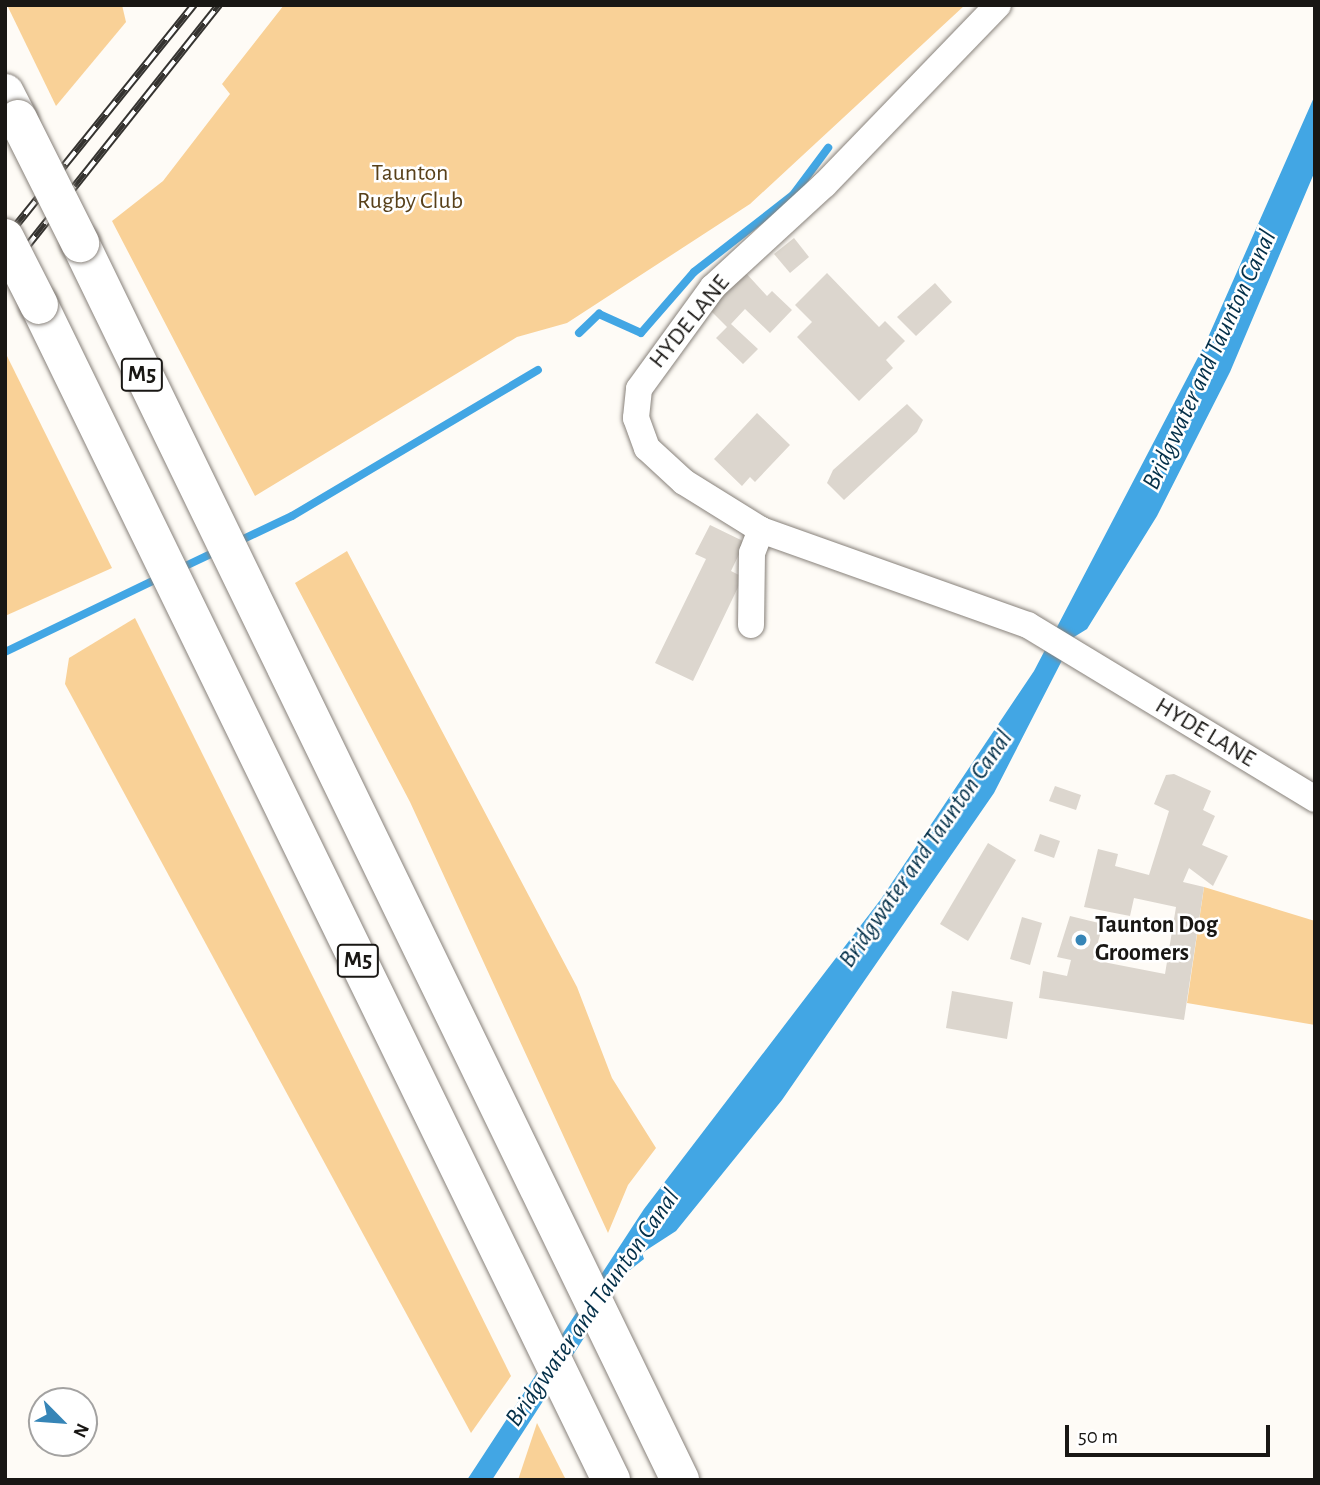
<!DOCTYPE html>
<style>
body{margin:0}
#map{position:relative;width:1320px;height:1485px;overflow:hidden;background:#fefbf6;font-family:"Alegreya Sans",sans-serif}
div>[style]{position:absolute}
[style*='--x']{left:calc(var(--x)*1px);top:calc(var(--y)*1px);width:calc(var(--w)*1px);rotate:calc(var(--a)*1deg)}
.green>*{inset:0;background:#f9d197}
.water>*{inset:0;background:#42a6e4}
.stream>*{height:8px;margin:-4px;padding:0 4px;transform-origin:4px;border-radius:4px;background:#42a6e4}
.building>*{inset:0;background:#dcd6ce}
.roads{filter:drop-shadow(0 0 2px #88827b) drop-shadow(0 0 2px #88827b)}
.minor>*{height:26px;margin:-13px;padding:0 13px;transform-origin:13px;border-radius:13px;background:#fff}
.highway>*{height:38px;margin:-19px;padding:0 19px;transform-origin:19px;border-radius:19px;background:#fff}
.rail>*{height:8px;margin-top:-4px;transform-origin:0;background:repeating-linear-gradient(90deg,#fff 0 16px,#353330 0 32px);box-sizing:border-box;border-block:2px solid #353330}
.bridges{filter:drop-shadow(0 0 2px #88827b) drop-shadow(0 0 2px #88827b)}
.highway-bridge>*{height:38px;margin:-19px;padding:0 19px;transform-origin:19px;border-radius:19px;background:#fff}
.dots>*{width:19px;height:19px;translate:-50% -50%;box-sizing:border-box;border:4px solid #fff;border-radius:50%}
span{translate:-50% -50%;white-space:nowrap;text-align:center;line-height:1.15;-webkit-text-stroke:5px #fff;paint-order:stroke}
.shield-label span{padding:2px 5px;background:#fff;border:2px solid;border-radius:5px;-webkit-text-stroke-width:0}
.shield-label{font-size:23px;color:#191714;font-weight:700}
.park-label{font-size:24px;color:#584019}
.street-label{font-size:24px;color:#191714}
.poi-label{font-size:24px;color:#191714;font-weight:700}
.left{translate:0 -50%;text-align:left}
.water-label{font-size:26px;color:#043049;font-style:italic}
.frame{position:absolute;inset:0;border:7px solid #191714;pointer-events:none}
.north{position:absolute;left:28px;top:1387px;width:70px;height:70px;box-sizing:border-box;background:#fff;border:2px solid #a3a2a1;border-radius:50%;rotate:115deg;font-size:19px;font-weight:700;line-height:28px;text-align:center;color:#191714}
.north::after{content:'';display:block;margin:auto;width:24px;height:32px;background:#3685b7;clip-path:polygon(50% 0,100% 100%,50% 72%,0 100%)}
.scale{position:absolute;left:1065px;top:1425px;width:205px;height:32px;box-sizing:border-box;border:4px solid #191714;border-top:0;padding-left:9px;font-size:21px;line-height:24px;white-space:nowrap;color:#191714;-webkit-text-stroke:5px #fff;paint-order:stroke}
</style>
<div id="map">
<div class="green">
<i style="clip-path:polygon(7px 5px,122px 5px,126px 22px,56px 106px)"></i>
<i style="clip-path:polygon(284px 5px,965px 5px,750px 204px,567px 323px,517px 337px,255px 496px,112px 221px,163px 181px,230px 94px,222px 84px)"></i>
<i style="clip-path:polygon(5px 352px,112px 568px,5px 616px)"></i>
<i style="clip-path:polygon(347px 551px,577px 987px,612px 1078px,656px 1148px,628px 1185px,608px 1233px,410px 802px,295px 583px)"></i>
<i style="clip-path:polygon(135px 618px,511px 1376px,471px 1433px,65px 684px,69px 658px)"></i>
<i style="clip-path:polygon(1204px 887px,1315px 921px,1315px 1025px,1187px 1003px)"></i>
<i style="clip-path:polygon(537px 1423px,566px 1480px,518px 1480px)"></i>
</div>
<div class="water">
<i style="clip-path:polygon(1315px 95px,1315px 171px,1230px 372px,1157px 516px,1087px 629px,1074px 637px,994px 793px,782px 1100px,676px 1231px,642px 1253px,644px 1259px,626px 1273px,492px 1480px,467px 1480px,644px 1209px,881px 899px,1034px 671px,1206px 342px)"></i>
</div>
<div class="stream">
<i style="--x:579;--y:333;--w:28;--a:-44"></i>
<i style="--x:599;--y:314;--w:46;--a:24.3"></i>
<i style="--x:641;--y:333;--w:81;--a:-49"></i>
<i style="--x:694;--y:272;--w:125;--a:-37.9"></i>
<i style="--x:793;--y:195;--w:59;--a:-53.3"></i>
<i style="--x:237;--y:542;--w:61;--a:-25.3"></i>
<i style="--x:292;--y:516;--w:286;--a:-30.7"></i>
<i style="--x:177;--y:570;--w:47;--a:-25.5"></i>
<i style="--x:5;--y:652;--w:171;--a:-25.7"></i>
</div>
<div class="building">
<i style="clip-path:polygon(794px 238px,809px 257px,790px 273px,774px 254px)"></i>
<i style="clip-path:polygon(745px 272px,767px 296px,772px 291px,792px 310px,770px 333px,745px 309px,731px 324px,758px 349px,743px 364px,716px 338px,727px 327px,709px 309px)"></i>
<i style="clip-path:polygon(827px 273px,879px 327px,885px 321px,905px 341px,886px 360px,893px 368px,859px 401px,797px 337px,812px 322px,795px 305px)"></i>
<i style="clip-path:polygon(935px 283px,952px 302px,916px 336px,897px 317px)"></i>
<i style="clip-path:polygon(907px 404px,923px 420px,917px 432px,844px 500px,827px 483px,833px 470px)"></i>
<i style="clip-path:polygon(757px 413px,790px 445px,755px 482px,750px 477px,742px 486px,714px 459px)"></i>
<i style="clip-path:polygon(710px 525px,745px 542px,731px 571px,743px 577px,693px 681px,655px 663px,706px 559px,695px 554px)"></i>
<i style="clip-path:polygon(1174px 774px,1211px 791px,1203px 810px,1215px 816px,1202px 845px,1228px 856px,1213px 886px,1189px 868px,1183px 882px,1204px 887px,1184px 1020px,1039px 998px,1043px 971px,1067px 976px,1071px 960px,1057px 957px,1070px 916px,1103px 924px,1093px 960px,1165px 974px,1176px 907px,1134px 898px,1130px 916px,1084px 907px,1098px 849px,1118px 854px,1115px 866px,1149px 875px,1169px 811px,1154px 804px,1166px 775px)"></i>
<i style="clip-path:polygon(1055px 786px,1081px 795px,1076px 810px,1049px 801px)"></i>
<i style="clip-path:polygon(1040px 834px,1060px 841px,1054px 858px,1034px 851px)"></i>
<i style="clip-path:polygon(988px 843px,1016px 860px,968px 941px,940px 924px)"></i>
<i style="clip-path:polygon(1022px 917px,1042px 923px,1030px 965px,1010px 959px)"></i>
<i style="clip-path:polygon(952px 991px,1013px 1002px,1007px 1039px,946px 1028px)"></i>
</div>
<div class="roads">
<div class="minor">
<i style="--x:998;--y:5;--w:250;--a:134"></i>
<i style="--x:824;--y:185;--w:151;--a:137.4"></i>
<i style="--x:713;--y:287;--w:126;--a:126"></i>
<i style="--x:639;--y:389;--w:29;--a:96"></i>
<i style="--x:636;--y:418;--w:32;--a:70"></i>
<i style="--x:647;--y:448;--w:50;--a:42.6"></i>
<i style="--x:684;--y:482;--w:91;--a:31.9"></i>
<i style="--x:761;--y:530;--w:283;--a:19.6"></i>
<i style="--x:1028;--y:625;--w:336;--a:31.2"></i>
<i style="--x:751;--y:625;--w:72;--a:-89.2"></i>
<i style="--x:752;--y:553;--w:25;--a:-69"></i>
</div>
<div class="highway">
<i style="--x:5;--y:93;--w:29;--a:63"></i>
<i style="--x:80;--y:243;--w:1375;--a:64.12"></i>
<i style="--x:39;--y:305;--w:1307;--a:64.04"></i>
</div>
</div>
<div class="rail">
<i style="--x:5;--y:239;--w:301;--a:-51.1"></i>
<i style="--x:5;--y:274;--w:344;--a:-51.5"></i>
</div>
<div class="bridges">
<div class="highway-bridge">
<i style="--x:18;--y:119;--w:139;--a:63.4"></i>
<i style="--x:5;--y:238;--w:75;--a:63.1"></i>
</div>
</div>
<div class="dots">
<i style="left:1081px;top:940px;background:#3685b7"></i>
</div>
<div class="shield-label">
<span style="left:142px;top:375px">M5</span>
<span style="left:358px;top:961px">M5</span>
</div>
<div class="park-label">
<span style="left:410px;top:188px">Taunton<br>Rugby Club</span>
</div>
<div class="street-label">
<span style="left:690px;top:322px;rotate:-51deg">HYDE LANE</span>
<span style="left:1205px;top:733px;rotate:31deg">HYDE LANE</span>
</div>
<div class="poi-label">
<span class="left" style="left:1095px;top:940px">Taunton Dog<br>Groomers</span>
</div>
<div class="water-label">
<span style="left:1210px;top:360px;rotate:-65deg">Bridgwater and Taunton Canal</span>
<span style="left:926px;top:849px;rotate:-55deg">Bridgwater and Taunton Canal</span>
<span style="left:593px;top:1308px;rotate:-55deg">Bridgwater and Taunton Canal</span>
</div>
<div class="frame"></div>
<div class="north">N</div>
<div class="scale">50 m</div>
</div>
